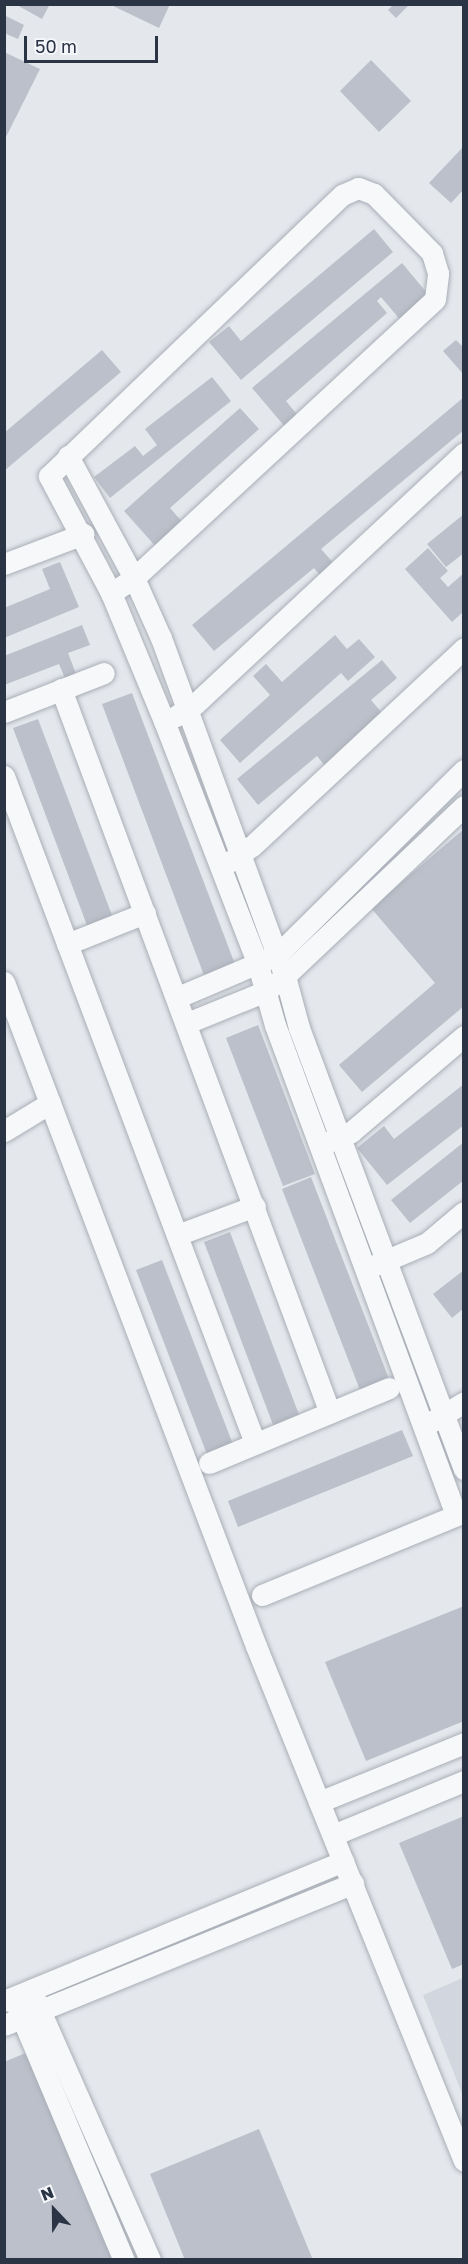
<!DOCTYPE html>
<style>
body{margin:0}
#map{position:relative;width:468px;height:2264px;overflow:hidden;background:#e4e7ec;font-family:"Golos Text",sans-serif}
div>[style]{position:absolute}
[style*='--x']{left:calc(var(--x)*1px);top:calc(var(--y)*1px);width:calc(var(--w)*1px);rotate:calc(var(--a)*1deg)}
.built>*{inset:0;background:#d2d6de}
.building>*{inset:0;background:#bbc0ca}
.roads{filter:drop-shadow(0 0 2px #a9aeb7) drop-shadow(0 0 2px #a9aeb7)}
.minor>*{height:21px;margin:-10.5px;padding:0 10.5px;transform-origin:10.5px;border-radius:10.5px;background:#f7f8fa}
span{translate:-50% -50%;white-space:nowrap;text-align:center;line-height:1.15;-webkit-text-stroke:5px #f4f6f9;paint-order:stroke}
.frame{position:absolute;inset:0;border:6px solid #2b3445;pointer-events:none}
.north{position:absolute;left:24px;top:2180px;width:60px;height:60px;-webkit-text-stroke:4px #f4f6f9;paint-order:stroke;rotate:338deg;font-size:16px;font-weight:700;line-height:24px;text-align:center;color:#2b3445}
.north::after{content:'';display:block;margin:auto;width:21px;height:27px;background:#2b3445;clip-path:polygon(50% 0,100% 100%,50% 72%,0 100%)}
.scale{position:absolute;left:24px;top:36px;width:134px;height:27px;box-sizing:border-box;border:3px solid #2b3445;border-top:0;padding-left:8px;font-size:18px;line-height:21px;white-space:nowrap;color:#2b3445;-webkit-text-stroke:4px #f4f6f9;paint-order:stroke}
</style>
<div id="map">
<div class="built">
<i style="clip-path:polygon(463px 1978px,463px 2096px,423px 1995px)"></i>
</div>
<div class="building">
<i style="clip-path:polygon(15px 4px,50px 4px,42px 19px)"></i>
<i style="clip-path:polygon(109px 4px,170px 4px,159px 28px)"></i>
<i style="clip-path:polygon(394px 4px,410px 4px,396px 18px,388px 10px)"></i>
<i style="clip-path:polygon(4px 15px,24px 25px,18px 39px,4px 33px)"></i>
<i style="clip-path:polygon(4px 52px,40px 69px,4px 141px)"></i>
<i style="clip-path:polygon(371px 60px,411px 101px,379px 132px,340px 91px)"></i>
<i style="clip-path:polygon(464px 146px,464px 189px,451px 203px,429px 183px)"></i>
<i style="clip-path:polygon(374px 229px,393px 252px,241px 380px,209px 342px,229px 326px,241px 341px)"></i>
<i style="clip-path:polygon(402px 263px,432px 299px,403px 323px,381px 297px,377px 301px,387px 313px,286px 401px,299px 417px,286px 428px,252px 388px)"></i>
<i style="clip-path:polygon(456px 340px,464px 348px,464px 375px,443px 351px)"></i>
<i style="clip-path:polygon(102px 350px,121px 372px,4px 471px,4px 433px)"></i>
<i style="clip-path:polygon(212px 377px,231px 401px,110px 498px,94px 477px,135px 446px,143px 456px,157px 445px,145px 429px)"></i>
<i style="clip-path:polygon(464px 397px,464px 430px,321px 549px,338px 568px,324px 580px,314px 568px,214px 651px,192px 625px)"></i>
<i style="clip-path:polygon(240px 408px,259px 429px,170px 508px,185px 525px,158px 549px,124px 511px)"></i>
<i style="clip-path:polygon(464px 514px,464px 553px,446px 567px,427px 544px)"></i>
<i style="clip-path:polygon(428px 548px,448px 571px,440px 578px,448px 587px,464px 573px,464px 611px,452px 622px,405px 569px)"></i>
<i style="clip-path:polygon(60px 562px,79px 607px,4px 638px,4px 608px,50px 589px,42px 569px)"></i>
<i style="clip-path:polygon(82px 625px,90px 645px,68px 653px,78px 679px,67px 683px,59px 664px,4px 685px,4px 656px)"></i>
<i style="clip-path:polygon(335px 635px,347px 649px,359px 639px,375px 657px,348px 681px,341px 673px,240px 763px,220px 740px,270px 695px,253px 676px,266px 664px,282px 682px)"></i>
<i style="clip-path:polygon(382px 660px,397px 678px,371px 700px,386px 718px,326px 767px,317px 756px,258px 805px,237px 779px)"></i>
<i style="clip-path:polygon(132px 693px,236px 967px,205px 978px,102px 704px)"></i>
<i style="clip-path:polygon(38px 719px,113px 918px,88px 928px,13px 728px)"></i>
<i style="clip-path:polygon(464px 829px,464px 1006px,362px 1092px,339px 1065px,435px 983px,371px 908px)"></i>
<i style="clip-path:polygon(258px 1025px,315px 1174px,283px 1186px,226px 1038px)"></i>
<i style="clip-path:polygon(464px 1084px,464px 1125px,387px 1185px,357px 1148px,384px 1126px,394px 1139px)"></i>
<i style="clip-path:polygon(464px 1142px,464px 1180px,410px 1223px,391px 1200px)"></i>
<i style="clip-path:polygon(311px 1177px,389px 1379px,360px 1390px,282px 1189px)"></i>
<i style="clip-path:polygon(230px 1232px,301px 1420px,275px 1430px,204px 1242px)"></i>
<i style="clip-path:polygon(162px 1260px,234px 1447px,208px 1457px,136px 1270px)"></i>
<i style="clip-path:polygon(464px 1270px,464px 1308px,452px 1318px,433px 1294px)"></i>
<i style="clip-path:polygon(402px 1430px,413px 1456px,238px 1527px,228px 1501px)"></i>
<i style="clip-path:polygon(464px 1606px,464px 1721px,366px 1761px,325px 1662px)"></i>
<i style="clip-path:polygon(464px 1816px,464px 1964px,452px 1969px,399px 1843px)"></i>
<i style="clip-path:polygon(28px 2052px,117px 2260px,4px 2260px,4px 2062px)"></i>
<i style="clip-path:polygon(259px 2129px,313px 2260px,185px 2260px,150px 2174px)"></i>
</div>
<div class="roads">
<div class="minor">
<i style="--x:68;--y:456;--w:139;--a:61.6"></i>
<i style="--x:134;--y:578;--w:66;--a:65.8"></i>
<i style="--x:161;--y:638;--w:360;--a:69.9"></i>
<i style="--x:285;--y:976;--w:54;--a:74.9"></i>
<i style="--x:299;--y:1028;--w:471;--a:69.5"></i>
<i style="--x:4;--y:564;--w:85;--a:-20.8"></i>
<i style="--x:111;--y:593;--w:27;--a:-33"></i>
<i style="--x:134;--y:578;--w:410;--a:-42.8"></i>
<i style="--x:435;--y:299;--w:26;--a:-83"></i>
<i style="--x:438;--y:273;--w:21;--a:-107"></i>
<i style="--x:432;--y:253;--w:83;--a:-134.5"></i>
<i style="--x:374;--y:194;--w:17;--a:-159"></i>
<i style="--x:358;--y:188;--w:17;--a:156"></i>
<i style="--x:342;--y:195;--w:406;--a:136.2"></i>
<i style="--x:49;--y:476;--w:132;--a:62.1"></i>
<i style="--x:111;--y:593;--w:139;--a:67.5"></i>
<i style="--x:164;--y:721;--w:261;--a:68.9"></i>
<i style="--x:258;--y:965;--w:62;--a:74.2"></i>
<i style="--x:275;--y:1025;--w:522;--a:69.73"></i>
<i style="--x:61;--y:689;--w:772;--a:69.62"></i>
<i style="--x:4;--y:712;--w:107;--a:-21.3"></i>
<i style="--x:176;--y:716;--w:22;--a:-32"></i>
<i style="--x:195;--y:704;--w:368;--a:-43"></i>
<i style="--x:4;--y:776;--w:713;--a:69.38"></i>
<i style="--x:229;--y:862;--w:28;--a:-35"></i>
<i style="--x:252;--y:846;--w:290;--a:-43"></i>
<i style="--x:67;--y:944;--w:84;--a:-21.7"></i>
<i style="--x:4;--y:982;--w:710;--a:69.22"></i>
<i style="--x:256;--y:1646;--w:555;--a:68.01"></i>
<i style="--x:178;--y:997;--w:108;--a:-23"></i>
<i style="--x:277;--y:955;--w:263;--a:-44.7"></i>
<i style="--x:187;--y:1023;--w:85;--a:-22.1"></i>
<i style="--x:266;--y:991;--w:24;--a:-38"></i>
<i style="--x:285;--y:976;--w:247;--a:-43.5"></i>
<i style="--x:4;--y:1131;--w:54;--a:-31.3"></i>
<i style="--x:328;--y:1142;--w:25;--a:-23"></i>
<i style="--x:351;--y:1132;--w:148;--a:-40.3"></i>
<i style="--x:177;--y:1235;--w:83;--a:-20.4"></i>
<i style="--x:375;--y:1265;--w:56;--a:-22.9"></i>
<i style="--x:427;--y:1243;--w:48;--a:-40"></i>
<i style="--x:431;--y:1422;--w:39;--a:-31"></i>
<i style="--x:209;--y:1463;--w:195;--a:-22.6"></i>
<i style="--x:262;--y:1595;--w:218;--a:-22.3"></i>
<i style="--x:319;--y:1802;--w:157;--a:-22.1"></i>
<i style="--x:333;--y:1835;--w:142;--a:-22.4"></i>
<i style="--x:35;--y:1999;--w:285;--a:66.2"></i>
<i style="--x:4;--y:2001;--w:367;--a:-22.4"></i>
<i style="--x:17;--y:2006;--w:276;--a:67.2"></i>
<i style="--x:4;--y:2025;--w:377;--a:-22.1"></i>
</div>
</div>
<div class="frame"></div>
<div class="north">N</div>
<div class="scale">50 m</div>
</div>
